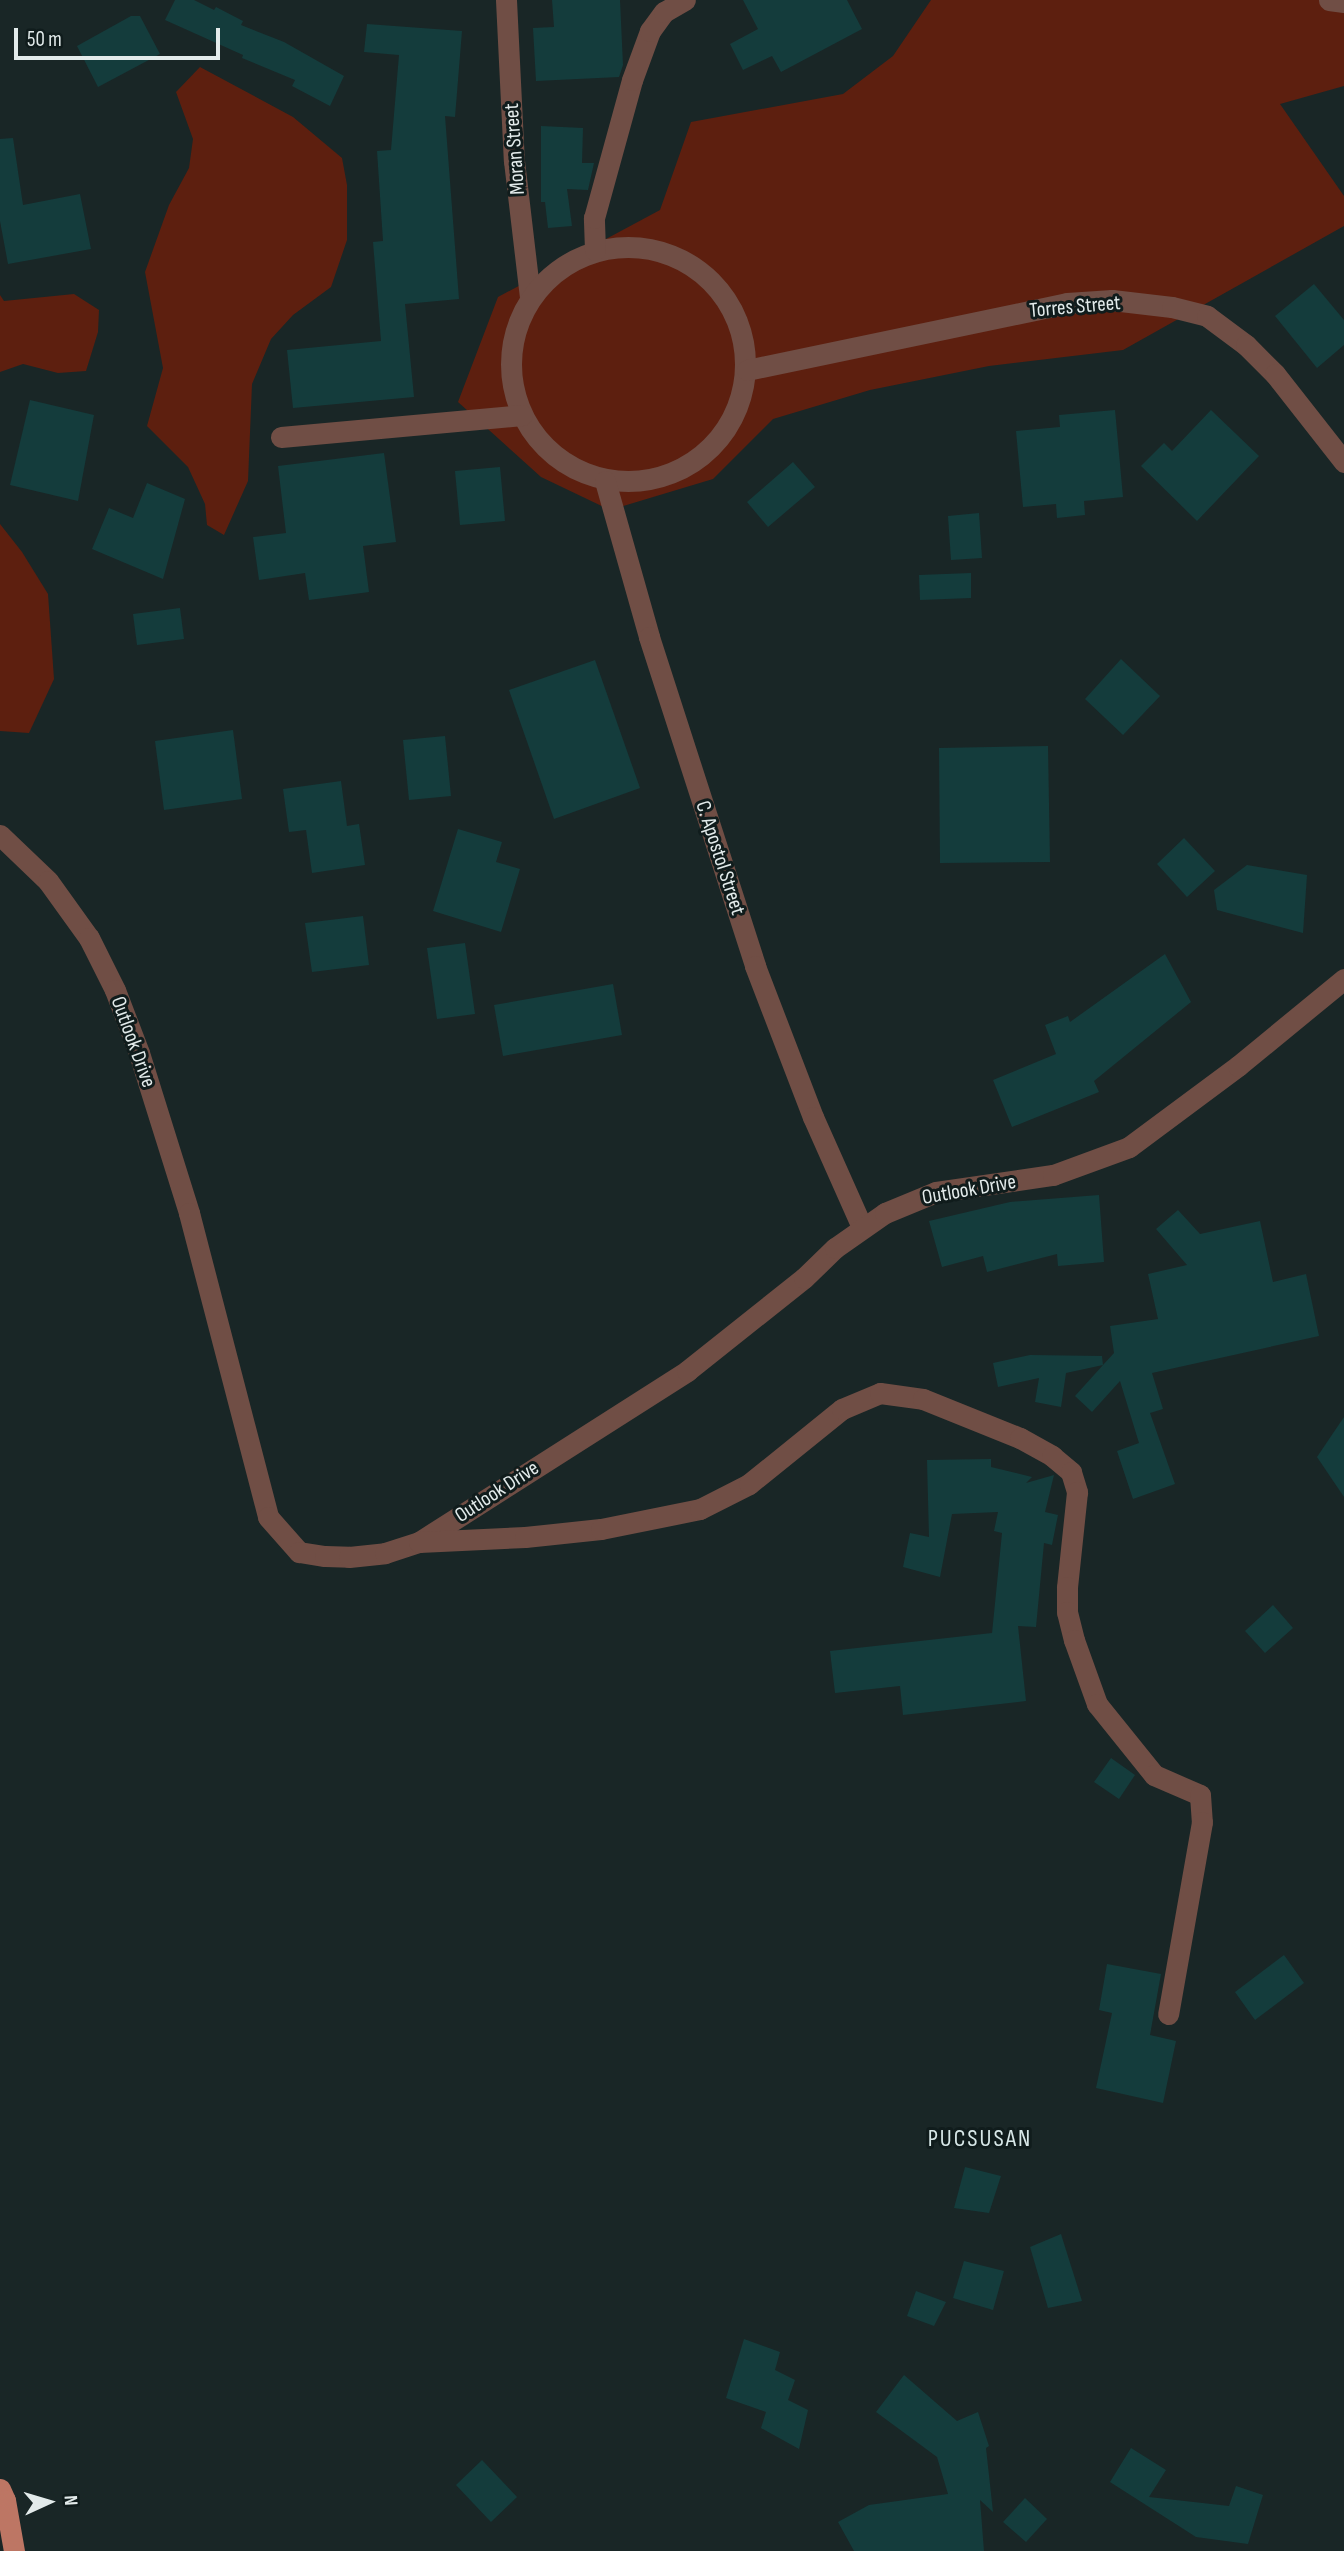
<!DOCTYPE html>
<style>
body{margin:0}
#map{position:relative;width:1344px;height:2551px;overflow:hidden;background:#192626;font-family:"Sofia Sans Condensed",sans-serif}
div>[style]{position:absolute}
[style*='--x']{left:calc(var(--x)*1px);top:calc(var(--y)*1px);width:calc(var(--w)*1px);rotate:calc(var(--a)*1deg)}
.green>*{inset:0;background:#5d1f0f}
.building>*{inset:0;background:#143c3c}
.minor>*{height:21px;margin:-10.5px;padding:0 10.5px;transform-origin:10.5px;border-radius:10.5px;background:#704e45}
.minor>.ring{margin:-10.5px;padding:0;box-sizing:content-box;background:none;border:21px solid #704e45;border-radius:50%}
.major>*{height:21px;margin:-10.5px;padding:0 10.5px;transform-origin:10.5px;border-radius:10.5px;background:#bd7664}
span{translate:-50% -50%;white-space:nowrap;text-align:center;line-height:1.15;-webkit-text-stroke:6px #101c1c;paint-order:stroke}
.street-label{font-size:21px;color:#e3ebeb}
.quarter-label{font-size:24px;color:#d8e8e8;letter-spacing:2px}
.north{position:absolute;left:14px;top:2467px;width:70px;height:70px;-webkit-text-stroke:5px #101c1c;paint-order:stroke;rotate:86deg;font-size:19px;font-weight:700;line-height:28px;text-align:center;color:#e3ebeb}
.north::after{content:'';display:block;margin:auto;width:24px;height:32px;background:#e3ebeb;clip-path:polygon(50% 0,100% 100%,50% 72%,0 100%)}
.scale{position:absolute;left:14px;top:28px;width:206px;height:32px;box-sizing:border-box;border:4px solid #e3ebeb;border-top:0;padding-left:9px;font-size:21px;line-height:24px;white-space:nowrap;color:#e3ebeb;-webkit-text-stroke:5px #101c1c;paint-order:stroke}
</style>
<div id="map">
<div class="green">
<i style="clip-path:polygon(931px 0,1344px 0,1344px 86px,1280px 104px,1344px 196px,1344px 226px,1123px 350px,989px 366px,870px 390px,773px 419px,713px 479px,610px 510px,541px 477px,458px 402px,498px 297px,660px 210px,691px 122px,843px 94px,893px 56px)"></i>
<i style="clip-path:polygon(200px 67px,293px 117px,342px 158px,347px 185px,347px 240px,331px 287px,293px 315px,271px 339px,252px 384px,248px 481px,224px 535px,207px 525px,205px 504px,188px 467px,147px 426px,163px 368px,145px 272px,169px 205px,189px 168px,193px 139px,176px 92px)"></i>
<i style="clip-path:polygon(74px 294px,99px 310px,98px 332px,86px 371px,58px 373px,23px 364px,0 372px,0 295px,4px 301px)"></i>
<i style="clip-path:polygon(0 524px,22px 552px,48px 594px,54px 679px,29px 733px,0 731px)"></i>
</div>
<div class="building">
<i style="clip-path:polygon(175px 0,194px 0,214px 10px,216px 7px,243px 21px,241px 25px,284px 42px,344px 76px,330px 106px,292px 86px,295px 80px,242px 58px,243px 55px,165px 20px)"></i>
<i style="clip-path:polygon(552px 0,620px 0,623px 65px,619px 77px,536px 81px,533px 28px,554px 27px)"></i>
<i style="clip-path:polygon(743px 0,847px 0,862px 29px,781px 72px,772px 56px,743px 70px,730px 44px,758px 29px)"></i>
<i style="clip-path:polygon(131px 16px,140px 16px,160px 54px,98px 87px,77px 46px)"></i>
<i style="clip-path:polygon(367px 24px,462px 31px,455px 117px,445px 116px,459px 299px,405px 304px,414px 397px,293px 408px,287px 350px,381px 341px,373px 242px,383px 241px,377px 151px,391px 150px,399px 55px,364px 52px)"></i>
<i style="clip-path:polygon(541px 126px,583px 128px,582px 163px,594px 163px,588px 190px,567px 189px,572px 226px,548px 228px,545px 202px,541px 202px)"></i>
<i style="clip-path:polygon(13px 138px,23px 205px,80px 194px,91px 249px,8px 264px,0 221px,0 139px)"></i>
<i style="clip-path:polygon(1314px 284px,1344px 320px,1344px 345px,1317px 368px,1275px 316px)"></i>
<i style="clip-path:polygon(30px 400px,94px 415px,78px 501px,10px 485px)"></i>
<i style="clip-path:polygon(1115px 410px,1123px 497px,1084px 501px,1085px 515px,1057px 518px,1056px 504px,1023px 507px,1016px 431px,1060px 427px,1059px 415px)"></i>
<i style="clip-path:polygon(1211px 410px,1259px 456px,1197px 521px,1141px 466px,1164px 443px,1172px 451px)"></i>
<i style="clip-path:polygon(384px 453px,396px 542px,363px 546px,369px 592px,309px 600px,305px 573px,259px 580px,253px 537px,286px 533px,278px 466px)"></i>
<i style="clip-path:polygon(793px 462px,815px 487px,768px 527px,747px 502px)"></i>
<i style="clip-path:polygon(500px 467px,505px 521px,460px 525px,455px 471px)"></i>
<i style="clip-path:polygon(147px 483px,185px 499px,163px 579px,92px 549px,109px 508px,133px 518px)"></i>
<i style="clip-path:polygon(979px 513px,982px 558px,951px 560px,948px 516px)"></i>
<i style="clip-path:polygon(971px 573px,971px 598px,920px 600px,919px 575px)"></i>
<i style="clip-path:polygon(180px 608px,184px 639px,137px 645px,133px 614px)"></i>
<i style="clip-path:polygon(1121px 659px,1160px 696px,1123px 735px,1085px 699px)"></i>
<i style="clip-path:polygon(595px 660px,640px 788px,554px 819px,509px 690px)"></i>
<i style="clip-path:polygon(233px 730px,242px 799px,164px 810px,155px 741px)"></i>
<i style="clip-path:polygon(445px 736px,451px 796px,409px 800px,403px 740px)"></i>
<i style="clip-path:polygon(1048px 746px,1050px 862px,940px 863px,939px 748px)"></i>
<i style="clip-path:polygon(341px 781px,347px 826px,359px 824px,365px 865px,312px 873px,306px 830px,289px 832px,283px 789px)"></i>
<i style="clip-path:polygon(458px 829px,502px 842px,496px 862px,520px 869px,501px 932px,433px 911px)"></i>
<i style="clip-path:polygon(1184px 838px,1215px 871px,1187px 897px,1157px 864px)"></i>
<i style="clip-path:polygon(1247px 865px,1307px 875px,1303px 933px,1217px 910px,1214px 890px)"></i>
<i style="clip-path:polygon(363px 916px,369px 965px,312px 972px,305px 923px)"></i>
<i style="clip-path:polygon(465px 943px,475px 1014px,437px 1019px,427px 948px)"></i>
<i style="clip-path:polygon(1165px 954px,1191px 1002px,1094px 1081px,1099px 1092px,1012px 1127px,993px 1080px,1056px 1054px,1045px 1025px,1068px 1016px,1070px 1022px)"></i>
<i style="clip-path:polygon(613px 984px,622px 1035px,503px 1056px,494px 1005px)"></i>
<i style="clip-path:polygon(1099px 1195px,1104px 1262px,1058px 1266px,1057px 1254px,987px 1272px,983px 1256px,942px 1267px,929px 1221px,1010px 1202px)"></i>
<i style="clip-path:polygon(1178px 1210px,1200px 1234px,1260px 1221px,1273px 1282px,1306px 1274px,1319px 1336px,1152px 1373px,1163px 1409px,1150px 1413px,1175px 1484px,1133px 1499px,1117px 1451px,1139px 1443px,1120px 1381px,1092px 1412px,1075px 1396px,1103px 1365px,1066px 1373px,1061px 1407px,1035px 1402px,1039px 1378px,998px 1387px,993px 1363px,1030px 1355px,1102px 1356px,1103px 1365px,1114px 1353px,1110px 1326px,1158px 1319px,1148px 1274px,1187px 1265px,1156px 1229px)"></i>
<i style="clip-path:polygon(1344px 1417px,1344px 1497px,1317px 1457px)"></i>
<i style="clip-path:polygon(991px 1459px,991px 1467px,1032px 1477px,1026px 1483px,1054px 1475px,1045px 1512px,1058px 1515px,1052px 1545px,1044px 1543px,1036px 1627px,1018px 1626px,1026px 1701px,903px 1715px,900px 1686px,835px 1693px,830px 1651px,992px 1633px,1002px 1533px,994px 1531px,998px 1512px,952px 1514px,940px 1577px,903px 1567px,910px 1533px,929px 1537px,927px 1460px)"></i>
<i style="clip-path:polygon(1273px 1605px,1293px 1628px,1265px 1653px,1245px 1631px)"></i>
<i style="clip-path:polygon(1111px 1758px,1135px 1775px,1119px 1799px,1094px 1782px)"></i>
<i style="clip-path:polygon(1284px 1955px,1304px 1983px,1255px 2020px,1235px 1992px)"></i>
<i style="clip-path:polygon(1107px 1964px,1161px 1974px,1150px 2035px,1176px 2041px,1163px 2103px,1096px 2088px,1112px 2013px,1099px 2010px)"></i>
<i style="clip-path:polygon(965px 2167px,1001px 2176px,989px 2213px,954px 2208px)"></i>
<i style="clip-path:polygon(1061px 2234px,1082px 2301px,1048px 2308px,1030px 2247px)"></i>
<i style="clip-path:polygon(964px 2261px,1004px 2271px,993px 2310px,953px 2298px)"></i>
<i style="clip-path:polygon(916px 2291px,946px 2302px,934px 2326px,907px 2316px)"></i>
<i style="clip-path:polygon(744px 2339px,780px 2352px,775px 2370px,795px 2380px,788px 2400px,808px 2410px,799px 2449px,761px 2428px,766px 2412px,726px 2398px)"></i>
<i style="clip-path:polygon(904px 2375px,957px 2421px,978px 2412px,989px 2446px,986px 2448px,993px 2512px,980px 2500px,984px 2551px,854px 2551px,838px 2522px,869px 2505px,948px 2494px,937px 2457px,876px 2412px)"></i>
<i style="clip-path:polygon(1131px 2448px,1166px 2470px,1149px 2497px,1229px 2506px,1236px 2486px,1263px 2495px,1248px 2544px,1196px 2537px,1110px 2482px)"></i>
<i style="clip-path:polygon(482px 2460px,517px 2497px,491px 2522px,456px 2485px)"></i>
<i style="clip-path:polygon(1025px 2498px,1047px 2519px,1026px 2542px,1003px 2522px)"></i>
</div>
<div class="minor">
<i style="--x:506;--y:0;--w:161;--a:87.2"></i>
<i style="--x:514;--y:161;--w:138;--a:83.3"></i>
<i style="--x:1329;--y:0;--w:15;--a:8"></i>
<i class="ring" style="left:511px;top:247px;width:213px;height:213px"></i>
<i style="--x:595;--y:250;--w:32;--a:-92"></i>
<i style="--x:594;--y:218;--w:143;--a:-74.6"></i>
<i style="--x:632;--y:80;--w:52;--a:-69.8"></i>
<i style="--x:650;--y:31;--w:24;--a:-54"></i>
<i style="--x:664;--y:12;--w:24;--a:-30"></i>
<i style="--x:747;--y:370;--w:327;--a:-11.8"></i>
<i style="--x:1067;--y:303;--w:45;--a:-3.8"></i>
<i style="--x:1112;--y:300;--w:60;--a:6.7"></i>
<i style="--x:1172;--y:307;--w:36;--a:14"></i>
<i style="--x:1207;--y:316;--w:49;--a:36.6"></i>
<i style="--x:1246;--y:345;--w:41;--a:45"></i>
<i style="--x:1275;--y:374;--w:112;--a:51.9"></i>
<i style="--x:281;--y:437;--w:242;--a:-5.2"></i>
<i style="--x:605;--y:481;--w:162;--a:74.2"></i>
<i style="--x:649;--y:637;--w:346;--a:72.1"></i>
<i style="--x:755;--y:966;--w:162;--a:69"></i>
<i style="--x:813;--y:1117;--w:120;--a:66"></i>
<i style="--x:0;--y:835;--w:66;--a:43.8"></i>
<i style="--x:48;--y:881;--w:70;--a:54.3"></i>
<i style="--x:89;--y:938;--w:58;--a:63.4"></i>
<i style="--x:115;--y:990;--w:67;--a:69.1"></i>
<i style="--x:139;--y:1053;--w:168;--a:72.6"></i>
<i style="--x:189;--y:1213;--w:314;--a:75.4"></i>
<i style="--x:268;--y:1517;--w:47;--a:48.5"></i>
<i style="--x:299;--y:1552;--w:26;--a:9"></i>
<i style="--x:325;--y:1556;--w:24;--a:2"></i>
<i style="--x:349;--y:1557;--w:36;--a:-6"></i>
<i style="--x:385;--y:1553;--w:36;--a:-18"></i>
<i style="--x:419;--y:1542;--w:318;--a:-32.5"></i>
<i style="--x:687;--y:1371;--w:149;--a:-38.5"></i>
<i style="--x:804;--y:1278;--w:43;--a:-44.1"></i>
<i style="--x:835;--y:1248;--w:61;--a:-35"></i>
<i style="--x:885;--y:1213;--w:55;--a:-22.4"></i>
<i style="--x:936;--y:1192;--w:118;--a:-8.3"></i>
<i style="--x:1053;--y:1175;--w:81;--a:-20.2"></i>
<i style="--x:1129;--y:1147;--w:136;--a:-36.6"></i>
<i style="--x:1238;--y:1066;--w:137;--a:-39.4"></i>
<i style="--x:419;--y:1542;--w:106;--a:-2.7"></i>
<i style="--x:525;--y:1537;--w:76;--a:-6"></i>
<i style="--x:601;--y:1529;--w:101;--a:-11.4"></i>
<i style="--x:700;--y:1509;--w:55;--a:-27"></i>
<i style="--x:749;--y:1484;--w:119;--a:-38.9"></i>
<i style="--x:842;--y:1409;--w:41;--a:-22.8"></i>
<i style="--x:880;--y:1393;--w:43;--a:7.9"></i>
<i style="--x:923;--y:1399;--w:105;--a:21.9"></i>
<i style="--x:1020;--y:1438;--w:37;--a:29"></i>
<i style="--x:1052;--y:1456;--w:25;--a:40"></i>
<i style="--x:1071;--y:1472;--w:21;--a:73"></i>
<i style="--x:1077;--y:1492;--w:96;--a:96"></i>
<i style="--x:1067;--y:1587;--w:25;--a:90"></i>
<i style="--x:1067;--y:1612;--w:29;--a:76"></i>
<i style="--x:1074;--y:1640;--w:68;--a:70.2"></i>
<i style="--x:1097;--y:1704;--w:91;--a:51.2"></i>
<i style="--x:1154;--y:1775;--w:50;--a:23.5"></i>
<i style="--x:1200;--y:1795;--w:27;--a:86"></i>
<i style="--x:1202;--y:1822;--w:195;--a:100"></i>
</div>
<div class="major">
<i style="--x:0;--y:2489;--w:12;--a:66"></i>
<i style="--x:5;--y:2500;--w:52;--a:80"></i>
</div>
<div class="street-label">
<span style="left:515px;top:149px;rotate:-94deg">Moran Street</span>
<span style="left:1075px;top:307px;rotate:-5deg">Torres Street</span>
<span style="left:720px;top:858px;rotate:72deg">C. Apostol Street</span>
<span style="left:133px;top:1042px;rotate:70deg">Outlook Drive</span>
<span style="left:969px;top:1190px;rotate:-10deg">Outlook Drive</span>
<span style="left:497px;top:1492px;rotate:-33deg">Outlook Drive</span>
</div>
<div class="quarter-label">
<span style="left:980px;top:2139px">PUCSUSAN</span>
</div>
<div class="north">N</div>
<div class="scale">50 m</div>
</div>
